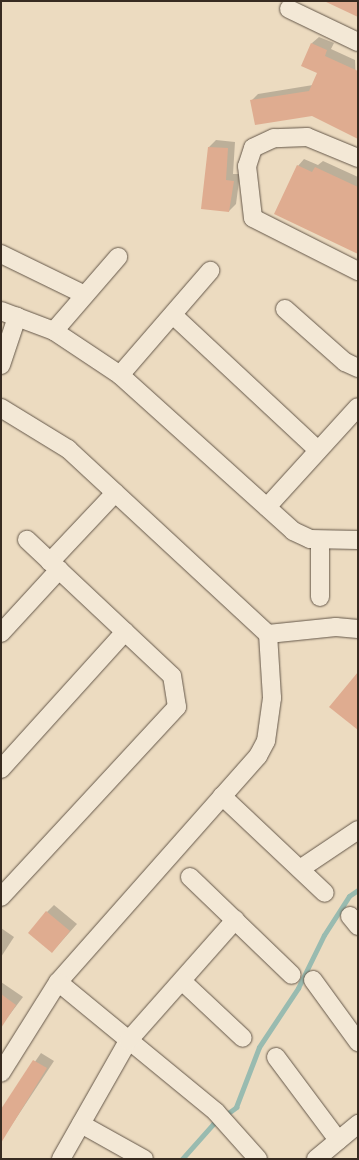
<!DOCTYPE html>
<style>
body{margin:0}
#map{position:relative;width:359px;height:1160px;overflow:hidden;background:#ecdbc0;font-family:Cardo,serif}
div>[style]{position:absolute}
[style*='--x']{left:calc(var(--x)*1px);top:calc(var(--y)*1px);width:calc(var(--w)*1px);rotate:calc(var(--a)*1deg)}
.shadow>*{inset:0;background:#0003}
.stream>*{height:5px;margin:-2.5px;padding:0 2.5px;transform-origin:2.5px;border-radius:2.5px;background:#99bbb0}
.building>*{inset:0;background:#dfac90}
.roads{filter:drop-shadow(0 0 1px #645749) drop-shadow(0 0 1px #645749)}
.minor>*{height:18px;margin:-9px;padding:0 9px;transform-origin:9px;border-radius:9px;background:#f3e8d6}
span{translate:-50% -50%;white-space:nowrap;text-align:center;line-height:1.15;-webkit-text-stroke:4px #f3e8d6;paint-order:stroke}
.frame{position:absolute;inset:0;border:2px solid #372b21;pointer-events:none}
</style>
<div id="map">
<div class="shadow">
<i style="clip-path:polygon(319px 37px,334px 43px,331px 49px,355px 60px,358px 134px,313px 115px,251px 101px,258px 94px,313px 85px,319px 73px,312px 43px)"></i>
<i style="clip-path:polygon(216px 140px,235px 142px,233px 174px,240px 174px,236px 204px,229px 211px,209px 147px)"></i>
<i style="clip-path:polygon(304px 159px,318px 165px,323px 161px,358px 177px,358px 251px,298px 166px)"></i>
<i style="clip-path:polygon(54px 905px,77px 924px,52px 952px,47px 912px)"></i>
<i style="clip-path:polygon(1px 928px,14px 937px,1px 957px)"></i>
<i style="clip-path:polygon(1px 982px,23px 997px,1px 1026px)"></i>
<i style="clip-path:polygon(41px 1053px,54px 1061px,5px 1135px,1px 1132px,1px 1111px)"></i>
</div>
<div class="stream">
<i style="--x:182;--y:1159;--w:47;--a:-48.5"></i>
<i style="--x:213;--y:1124;--w:29;--a:-36"></i>
<i style="--x:236;--y:1107;--w:64;--a:-69"></i>
<i style="--x:259;--y:1047;--w:71;--a:-56.5"></i>
<i style="--x:298;--y:988;--w:59;--a:-63.9"></i>
<i style="--x:324;--y:935;--w:46;--a:-57.3"></i>
<i style="--x:349;--y:896;--w:11;--a:-34"></i>
</div>
<div class="building">
<i style="clip-path:polygon(324px 1px,358px 1px,358px 17px)"></i>
<i style="clip-path:polygon(311px 43px,327px 50px,325px 56px,358px 71px,358px 139px,312px 116px,255px 125px,250px 100px,309px 91px,317px 73px,301px 66px)"></i>
<i style="clip-path:polygon(208px 147px,228px 148px,226px 180px,234px 181px,229px 212px,201px 209px)"></i>
<i style="clip-path:polygon(297px 165px,312px 172px,315px 167px,358px 187px,358px 254px,274px 214px)"></i>
<i style="clip-path:polygon(358px 672px,358px 730px,329px 707px)"></i>
<i style="clip-path:polygon(46px 911px,70px 931px,52px 953px,28px 933px)"></i>
<i style="clip-path:polygon(1px 994px,16px 1005px,1px 1028px)"></i>
<i style="clip-path:polygon(33px 1060px,47px 1068px,1px 1143px,1px 1109px)"></i>
</div>
<div class="roads">
<div class="minor">
<i style="--x:289;--y:9;--w:76;--a:25.6"></i>
<i style="--x:358;--y:158;--w:55;--a:-157.6"></i>
<i style="--x:307;--y:137;--w:33;--a:178"></i>
<i style="--x:274;--y:138;--w:23;--a:155"></i>
<i style="--x:253;--y:148;--w:19;--a:108"></i>
<i style="--x:247;--y:166;--w:52;--a:83.4"></i>
<i style="--x:253;--y:218;--w:118;--a:26.8"></i>
<i style="--x:1;--y:254;--w:93;--a:26"></i>
<i style="--x:285;--y:309;--w:80;--a:41.5"></i>
<i style="--x:345;--y:362;--w:14;--a:25"></i>
<i style="--x:1;--y:311;--w:57;--a:20.7"></i>
<i style="--x:54;--y:331;--w:79;--a:33.7"></i>
<i style="--x:120;--y:375;--w:233;--a:42"></i>
<i style="--x:293;--y:531;--w:19;--a:25"></i>
<i style="--x:310;--y:539;--w:48;--a:1.2"></i>
<i style="--x:173;--y:315;--w:198;--a:43"></i>
<i style="--x:54;--y:331;--w:98;--a:-49.1"></i>
<i style="--x:1;--y:365;--w:51;--a:-71.6"></i>
<i style="--x:120;--y:375;--w:138;--a:-49.1"></i>
<i style="--x:1;--y:408;--w:79;--a:31.5"></i>
<i style="--x:68;--y:449;--w:272;--a:42.8"></i>
<i style="--x:268;--y:634;--w:64;--a:86.4"></i>
<i style="--x:272;--y:698;--w:43;--a:97.9"></i>
<i style="--x:266;--y:741;--w:17;--a:118"></i>
<i style="--x:258;--y:756;--w:302;--a:131.5"></i>
<i style="--x:58;--y:982;--w:107;--a:122.1"></i>
<i style="--x:267;--y:507;--w:135;--a:-47.7"></i>
<i style="--x:50;--y:562;--w:95;--a:-46.7"></i>
<i style="--x:320;--y:597;--w:57;--a:-90"></i>
<i style="--x:1;--y:633;--w:86;--a:-47.4"></i>
<i style="--x:268;--y:634;--w:68;--a:-5.9"></i>
<i style="--x:336;--y:627;--w:22;--a:5"></i>
<i style="--x:1;--y:769;--w:185;--a:-47.9"></i>
<i style="--x:222;--y:796;--w:141;--a:43.3"></i>
<i style="--x:300;--y:869;--w:70;--a:-33.9"></i>
<i style="--x:190;--y:877;--w:141;--a:43.9"></i>
<i style="--x:1;--y:897;--w:259;--a:-47.2"></i>
<i style="--x:177;--y:707;--w:31;--a:-99"></i>
<i style="--x:172;--y:676;--w:199;--a:-136.8"></i>
<i style="--x:350;--y:916;--w:13;--a:51"></i>
<i style="--x:313;--y:980;--w:77;--a:54"></i>
<i style="--x:182;--y:981;--w:83;--a:43.1"></i>
<i style="--x:58;--y:982;--w:205;--a:39.4"></i>
<i style="--x:216;--y:1112;--w:63;--a:48.2"></i>
<i style="--x:276;--y:1057;--w:104;--a:53.2"></i>
<i style="--x:81;--y:1124;--w:72;--a:29.1"></i>
<i style="--x:61;--y:1159;--w:136;--a:-60.4"></i>
<i style="--x:128;--y:1041;--w:162;--a:-48.5"></i>
<i style="--x:316;--y:1159;--w:55;--a:-39.8"></i>
</div>
</div>
<div class="frame"></div>
</div>
